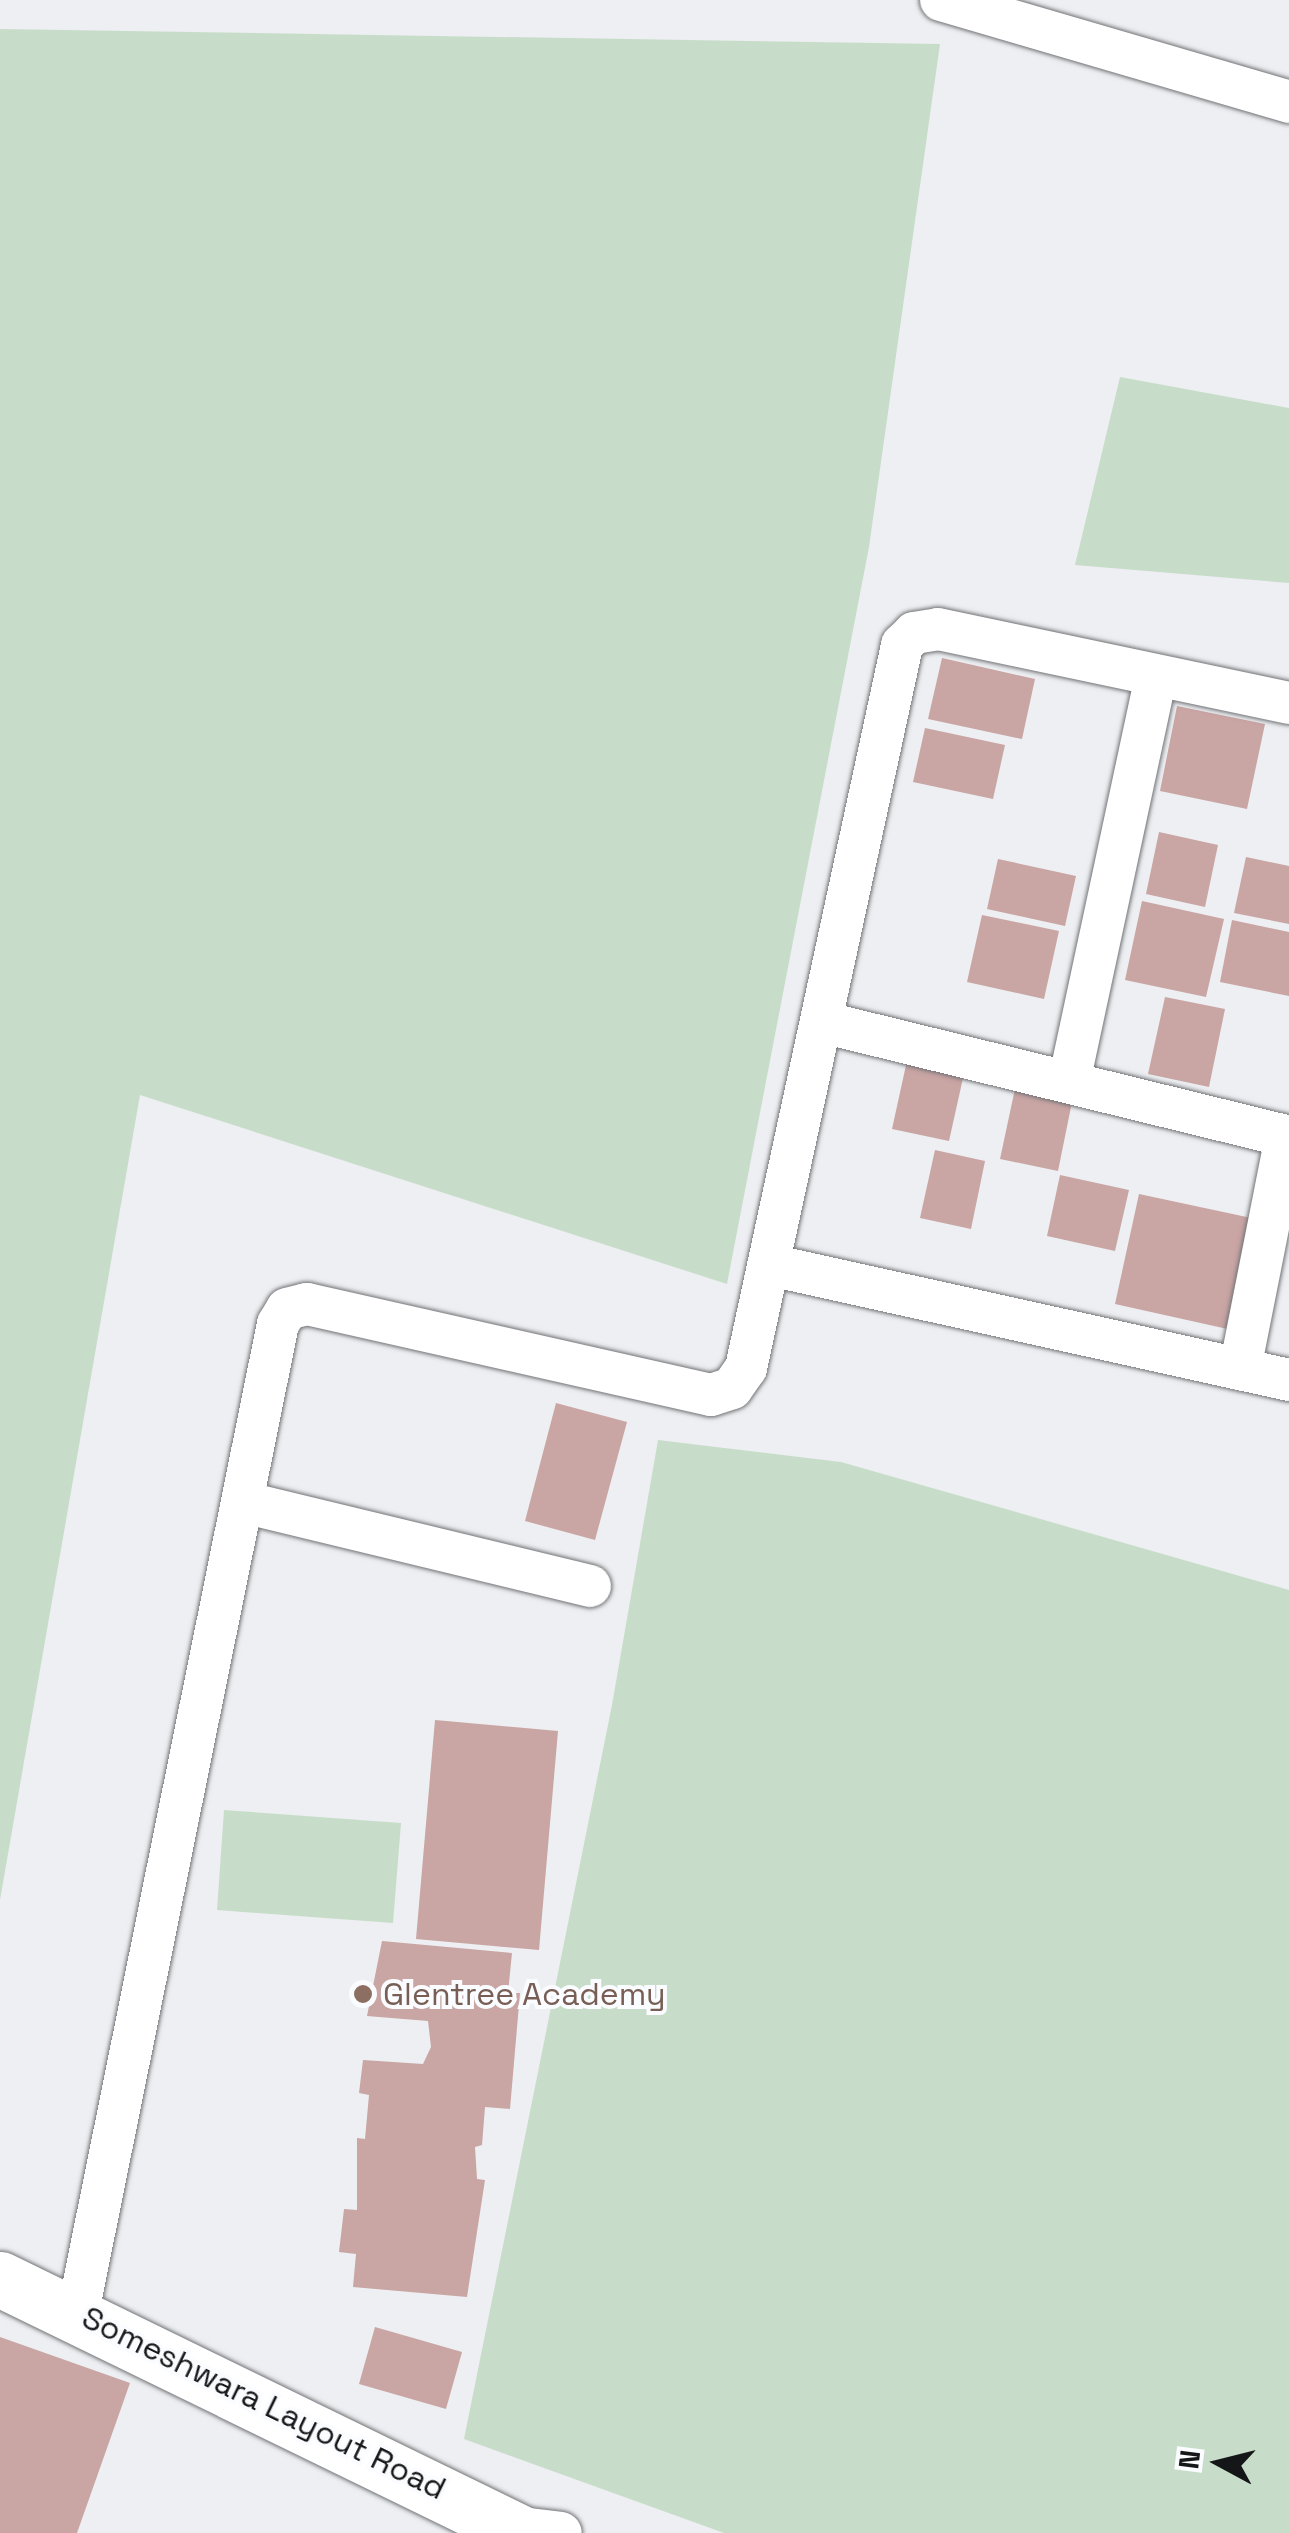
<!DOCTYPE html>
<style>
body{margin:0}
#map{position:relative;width:1289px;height:2533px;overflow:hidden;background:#edeff2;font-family:"Space Grotesk",sans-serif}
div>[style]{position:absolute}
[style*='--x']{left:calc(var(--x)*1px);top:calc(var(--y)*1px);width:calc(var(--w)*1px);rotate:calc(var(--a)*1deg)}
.green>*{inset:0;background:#c8ddc9}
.building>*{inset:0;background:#c9a5a4}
.roads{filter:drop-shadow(0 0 2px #727376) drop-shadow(0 0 2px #727376)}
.street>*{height:42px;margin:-21px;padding:0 21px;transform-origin:21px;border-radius:21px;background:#fff}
.secondary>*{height:55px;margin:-27.5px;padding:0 27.5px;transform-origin:27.5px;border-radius:27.5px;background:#fff}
.dots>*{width:28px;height:28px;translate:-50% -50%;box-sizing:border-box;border:5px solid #fafcff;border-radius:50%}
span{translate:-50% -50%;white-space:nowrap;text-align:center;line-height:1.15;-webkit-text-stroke:8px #fafcff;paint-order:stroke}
.education-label{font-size:32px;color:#785e54}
.left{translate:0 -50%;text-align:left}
.street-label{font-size:32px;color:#151617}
.north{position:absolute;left:1169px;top:2413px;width:100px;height:100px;-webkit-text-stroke:8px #fafcff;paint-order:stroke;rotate:277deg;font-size:28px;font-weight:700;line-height:40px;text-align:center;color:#151617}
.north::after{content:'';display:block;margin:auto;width:35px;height:45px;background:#151617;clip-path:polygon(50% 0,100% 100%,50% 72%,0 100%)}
</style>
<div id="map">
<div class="green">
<i style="clip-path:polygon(0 29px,940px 44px,869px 547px,727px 1284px,140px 1095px,0 1900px)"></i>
<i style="clip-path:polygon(1120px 377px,1289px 408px,1289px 583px,1075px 565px)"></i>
<i style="clip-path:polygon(658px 1440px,841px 1462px,1289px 1590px,1289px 2533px,724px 2533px,464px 2439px,612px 1705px)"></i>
<i style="clip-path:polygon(224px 1810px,401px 1823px,393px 1923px,217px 1910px)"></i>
</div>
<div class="building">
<i style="clip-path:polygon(942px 658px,1035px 679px,1022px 739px,928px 719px)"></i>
<i style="clip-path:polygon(1177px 706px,1265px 724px,1247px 809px,1160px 791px)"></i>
<i style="clip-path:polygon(925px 728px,1005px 745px,993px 799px,913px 782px)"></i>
<i style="clip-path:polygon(1159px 832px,1218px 845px,1205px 907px,1146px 894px)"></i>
<i style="clip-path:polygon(1246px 857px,1289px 866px,1289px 924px,1234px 913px)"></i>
<i style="clip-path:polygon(998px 859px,1076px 876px,1065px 926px,987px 909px)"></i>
<i style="clip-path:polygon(1142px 901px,1224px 919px,1206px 997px,1125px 980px)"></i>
<i style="clip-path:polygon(982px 915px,1059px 931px,1044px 999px,967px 982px)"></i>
<i style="clip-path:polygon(1232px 920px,1289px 932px,1289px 996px,1220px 982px)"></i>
<i style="clip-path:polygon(1165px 997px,1225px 1009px,1209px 1087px,1148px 1074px)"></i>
<i style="clip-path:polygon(908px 1056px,965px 1069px,949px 1141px,892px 1129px)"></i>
<i style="clip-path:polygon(1016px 1084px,1073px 1097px,1058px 1171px,1000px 1159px)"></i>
<i style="clip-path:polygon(935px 1150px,985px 1161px,971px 1229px,920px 1218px)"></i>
<i style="clip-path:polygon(1060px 1175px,1129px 1190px,1115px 1251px,1047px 1236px)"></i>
<i style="clip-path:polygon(1139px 1194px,1256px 1219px,1232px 1330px,1115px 1304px)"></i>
<i style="clip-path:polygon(556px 1403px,627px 1422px,595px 1540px,525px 1521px)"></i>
<i style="clip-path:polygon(435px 1720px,558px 1731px,539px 1950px,416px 1939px)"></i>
<i style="clip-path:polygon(382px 1941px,512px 1953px,508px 1993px,520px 1993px,510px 2109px,485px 2107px,482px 2145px,475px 2147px,477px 2179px,485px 2180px,467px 2297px,353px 2287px,356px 2254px,339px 2252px,344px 2209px,357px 2210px,357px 2138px,365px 2139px,369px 2095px,359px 2093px,363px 2060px,423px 2064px,431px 2047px,428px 2021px,367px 2016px)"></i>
<i style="clip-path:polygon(375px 2327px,462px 2352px,446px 2409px,359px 2384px)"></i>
<i style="clip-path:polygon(0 2337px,130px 2383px,77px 2533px,0 2533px)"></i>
</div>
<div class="roads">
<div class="street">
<i style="--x:941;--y:0;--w:363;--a:16.3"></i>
<i style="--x:822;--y:1022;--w:481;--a:13.8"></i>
<i style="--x:1069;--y:1082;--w:415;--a:-77.9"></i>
<i style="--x:770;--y:1265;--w:532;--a:12.49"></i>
<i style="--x:1240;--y:1369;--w:237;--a:-78.8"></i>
<i style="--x:243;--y:1502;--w:357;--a:13.6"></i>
<i style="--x:78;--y:2312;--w:1008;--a:-78.56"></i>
<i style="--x:278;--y:1324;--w:17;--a:-59"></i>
<i style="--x:287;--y:1309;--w:21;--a:-14"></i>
<i style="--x:307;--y:1304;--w:414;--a:12.7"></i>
<i style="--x:711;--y:1395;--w:22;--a:-18"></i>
<i style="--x:732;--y:1388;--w:24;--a:-55"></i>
<i style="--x:746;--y:1368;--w:740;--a:-77.82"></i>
<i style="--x:902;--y:645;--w:17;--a:-45"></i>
<i style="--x:914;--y:633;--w:24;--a:-9"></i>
<i style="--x:938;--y:629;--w:359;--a:11.9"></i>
<i style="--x:521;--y:2528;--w:40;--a:7.1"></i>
</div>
<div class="secondary">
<i style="--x:0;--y:2279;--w:580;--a:25.99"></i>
</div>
</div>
<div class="dots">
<i style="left:363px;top:1994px;background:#8d6e63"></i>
</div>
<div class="education-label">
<span class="left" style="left:383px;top:1994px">Glentree Academy</span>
</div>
<div class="street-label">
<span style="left:264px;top:2403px;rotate:26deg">Someshwara Layout Road</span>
</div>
<div class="north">N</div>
</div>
